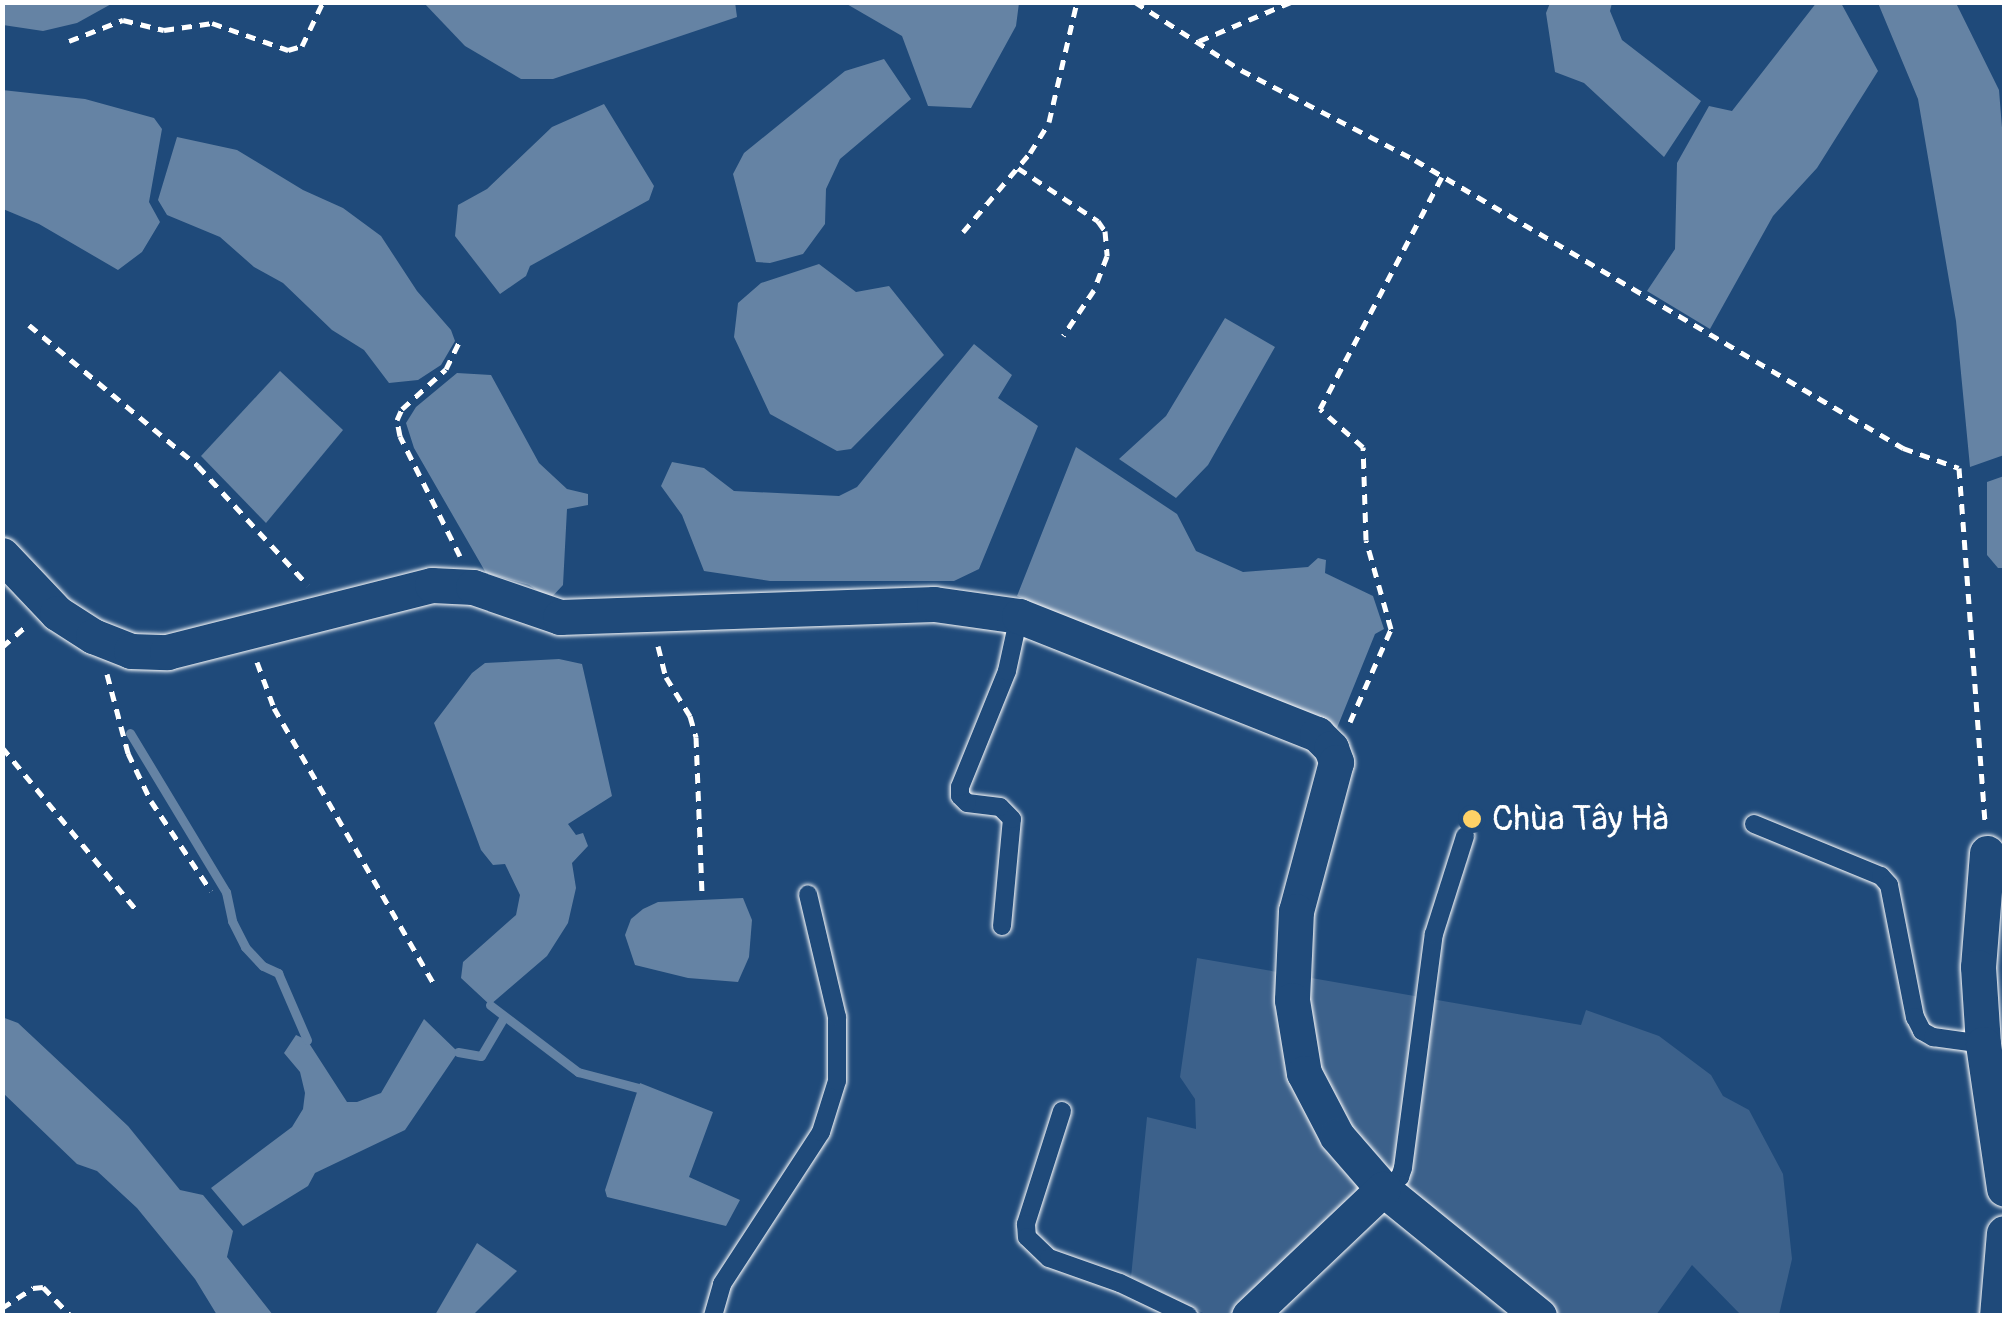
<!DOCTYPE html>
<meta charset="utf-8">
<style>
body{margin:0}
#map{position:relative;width:2007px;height:1318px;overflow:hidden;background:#1f4a7a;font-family:Pangolin,sans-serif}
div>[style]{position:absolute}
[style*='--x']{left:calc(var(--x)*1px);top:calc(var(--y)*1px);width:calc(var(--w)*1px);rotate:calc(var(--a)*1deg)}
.green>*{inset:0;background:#3c618b}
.water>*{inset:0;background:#6583a4}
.stream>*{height:9px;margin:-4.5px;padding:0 4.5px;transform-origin:4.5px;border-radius:4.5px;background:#6583a4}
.path>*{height:5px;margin-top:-2.5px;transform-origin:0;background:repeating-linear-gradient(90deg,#fff 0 10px,transparent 0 18px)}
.roads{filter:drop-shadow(0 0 2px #fff) drop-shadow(0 0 2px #fff)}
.service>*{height:18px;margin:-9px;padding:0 9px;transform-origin:9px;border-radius:9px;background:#1f4a7a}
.minor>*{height:35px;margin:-17.5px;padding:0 17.5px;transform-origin:17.5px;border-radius:17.5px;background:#1f4a7a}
.dots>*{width:28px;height:28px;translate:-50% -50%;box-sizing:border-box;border:5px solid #1f4a7a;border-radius:50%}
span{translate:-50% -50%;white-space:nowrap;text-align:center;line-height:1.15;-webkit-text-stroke:8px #1f4a7a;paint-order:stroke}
.poi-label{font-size:35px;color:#fff}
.left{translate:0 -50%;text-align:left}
.frame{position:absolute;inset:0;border:5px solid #fff;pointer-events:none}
</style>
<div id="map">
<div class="green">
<i style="clip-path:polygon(1197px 958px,1581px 1025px,1586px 1010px,1659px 1036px,1711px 1075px,1723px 1096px,1749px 1110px,1783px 1174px,1792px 1259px,1779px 1315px,1741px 1315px,1692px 1265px,1656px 1315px,1550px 1315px,1396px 1190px,1237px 1315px,1207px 1315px,1131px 1277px,1147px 1117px,1196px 1129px,1195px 1099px,1180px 1077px)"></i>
</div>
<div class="water">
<i style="clip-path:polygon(735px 2px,737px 17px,553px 79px,521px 79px,465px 46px,424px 3px)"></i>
<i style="clip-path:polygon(1817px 2px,1841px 3px,1878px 71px,1817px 168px,1773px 216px,1710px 329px,1647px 291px,1675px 249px,1677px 163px,1709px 106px,1732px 111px)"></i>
<i style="clip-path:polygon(2px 3px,3px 2px,113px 3px,77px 23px,43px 31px,3px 25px)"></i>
<i style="clip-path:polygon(845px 3px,1019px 3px,1016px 26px,971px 108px,928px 106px,902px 36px)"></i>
<i style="clip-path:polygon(1550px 3px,1612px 3px,1610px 11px,1622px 40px,1701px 101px,1664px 157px,1584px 83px,1555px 72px,1546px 13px)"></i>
<i style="clip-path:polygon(1878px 3px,1956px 3px,1999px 90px,2004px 153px,2004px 455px,1970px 467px,1956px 321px,1918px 99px)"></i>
<i style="clip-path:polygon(884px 59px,911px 99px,840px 159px,826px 189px,825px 224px,803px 254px,770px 263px,756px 262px,733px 174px,744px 153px,845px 71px)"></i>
<i style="clip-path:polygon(2px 90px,85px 99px,154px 118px,162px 129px,149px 202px,160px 222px,142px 252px,118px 270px,39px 224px,3px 209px)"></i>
<i style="clip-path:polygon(604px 104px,654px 186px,649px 200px,530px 266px,526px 276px,500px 294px,455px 236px,458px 205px,487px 189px,552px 127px)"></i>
<i style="clip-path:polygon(177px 137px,237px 150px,303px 190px,343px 208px,381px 236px,417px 291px,451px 330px,455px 341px,441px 365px,418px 380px,389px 383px,364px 350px,332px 330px,283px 283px,254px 267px,220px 237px,167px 215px,158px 200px)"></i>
<i style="clip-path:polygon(819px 264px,856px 292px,889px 286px,944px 355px,851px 449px,837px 451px,770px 414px,734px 337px,738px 303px,761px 283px)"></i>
<i style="clip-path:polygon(1225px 318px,1275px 347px,1208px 465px,1176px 498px,1119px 459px,1166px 416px)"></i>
<i style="clip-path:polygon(974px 344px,1012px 375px,998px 398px,1038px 426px,979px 569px,954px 581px,770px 581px,704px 571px,682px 515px,661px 486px,672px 462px,704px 468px,734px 491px,839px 496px,857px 487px)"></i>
<i style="clip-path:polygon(280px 371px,343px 430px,266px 523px,201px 456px)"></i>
<i style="clip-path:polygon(457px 373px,491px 375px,539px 463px,567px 489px,588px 494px,588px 505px,567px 509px,563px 585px,550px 599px,529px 585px,486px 573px,414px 448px,406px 423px,416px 407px)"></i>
<i style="clip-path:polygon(1076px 447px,1177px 514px,1196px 551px,1243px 572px,1308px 567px,1318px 558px,1326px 560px,1325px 573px,1373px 596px,1384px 629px,1375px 634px,1337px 728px,1319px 725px,1017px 596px)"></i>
<i style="clip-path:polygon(2004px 476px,2004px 568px,1998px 568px,1987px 555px,1987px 482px)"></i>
<i style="clip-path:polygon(559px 659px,582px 664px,612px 796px,568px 824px,576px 835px,583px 833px,588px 846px,572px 863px,576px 888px,568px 923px,547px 956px,490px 1005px,461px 978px,463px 962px,516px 915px,520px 895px,505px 864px,493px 865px,481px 850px,434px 723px,472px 673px,485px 663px)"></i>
<i style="clip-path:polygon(743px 898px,752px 920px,749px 957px,738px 982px,688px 978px,635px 965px,625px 935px,631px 919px,643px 909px,658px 902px)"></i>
<i style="clip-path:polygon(2px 1017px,18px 1023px,128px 1126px,180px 1190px,203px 1195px,233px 1231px,227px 1257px,273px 1315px,217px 1315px,195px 1279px,137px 1208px,97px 1171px,77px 1164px,3px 1093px)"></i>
<i style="clip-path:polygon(424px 1019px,458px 1052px,405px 1130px,315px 1173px,308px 1186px,243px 1226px,211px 1188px,292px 1127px,303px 1109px,305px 1093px,300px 1072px,284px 1053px,296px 1035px,307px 1040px,347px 1102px,357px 1102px,381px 1093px)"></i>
<i style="clip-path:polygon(640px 1083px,713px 1112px,689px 1177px,740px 1200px,726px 1226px,607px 1197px,605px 1190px)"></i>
<i style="clip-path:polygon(477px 1243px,517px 1271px,473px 1315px,435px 1315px)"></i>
</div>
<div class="stream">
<i style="--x:130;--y:733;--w:186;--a:58.9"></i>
<i style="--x:226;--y:892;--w:30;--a:78"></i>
<i style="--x:232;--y:921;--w:29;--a:63"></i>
<i style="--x:245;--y:947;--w:26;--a:47"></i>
<i style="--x:263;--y:966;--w:17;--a:25"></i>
<i style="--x:278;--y:973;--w:73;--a:66.6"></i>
<i style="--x:490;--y:1005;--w:111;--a:37.3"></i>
<i style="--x:578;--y:1072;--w:62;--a:14.9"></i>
<i style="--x:458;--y:1052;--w:23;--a:10"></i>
<i style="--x:481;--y:1056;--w:45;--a:-59.5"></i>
</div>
<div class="path">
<i style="--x:1135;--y:2;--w:126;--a:32.7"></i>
<i style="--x:1241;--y:70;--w:196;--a:27.3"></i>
<i style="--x:1415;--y:160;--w:567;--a:30.55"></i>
<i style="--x:1903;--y:448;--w:59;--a:19.7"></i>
<i style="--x:1959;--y:468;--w:358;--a:85.8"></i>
<i style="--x:69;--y:41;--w:58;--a:-21.3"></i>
<i style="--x:123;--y:20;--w:42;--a:13.7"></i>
<i style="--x:164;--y:30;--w:49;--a:-8.3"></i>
<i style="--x:212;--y:23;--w:81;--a:19.6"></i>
<i style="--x:288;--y:50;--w:15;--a:-16"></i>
<i style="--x:302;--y:46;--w:49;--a:-64.5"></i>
<i style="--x:1199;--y:41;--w:100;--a:-23"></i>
<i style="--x:1018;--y:168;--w:96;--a:33.5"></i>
<i style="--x:1098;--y:221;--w:12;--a:55"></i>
<i style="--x:1105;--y:231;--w:25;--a:85"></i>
<i style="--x:1107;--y:256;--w:36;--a:111"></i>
<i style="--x:1094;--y:290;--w:55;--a:124"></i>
<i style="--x:963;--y:232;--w:104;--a:-49.7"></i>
<i style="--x:1030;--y:153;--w:36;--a:-58"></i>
<i style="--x:1049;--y:122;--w:123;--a:-76.9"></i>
<i style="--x:29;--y:325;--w:220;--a:39.8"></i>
<i style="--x:198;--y:466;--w:162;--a:47.3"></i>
<i style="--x:460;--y:556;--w:134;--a:-116.6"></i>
<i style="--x:400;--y:436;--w:16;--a:-101"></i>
<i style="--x:397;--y:420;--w:12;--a:-66"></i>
<i style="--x:402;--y:409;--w:59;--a:-42.3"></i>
<i style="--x:446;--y:369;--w:34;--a:-64"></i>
<i style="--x:658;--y:646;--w:32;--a:76"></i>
<i style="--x:666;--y:677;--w:46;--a:58.4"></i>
<i style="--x:690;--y:716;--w:22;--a:74"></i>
<i style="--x:696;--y:737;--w:157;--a:87.8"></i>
<i style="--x:2;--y:647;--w:30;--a:-41"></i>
<i style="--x:257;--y:662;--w:49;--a:69.7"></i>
<i style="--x:274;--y:708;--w:323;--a:59.9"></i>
<i style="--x:107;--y:674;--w:82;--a:75.1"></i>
<i style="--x:128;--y:753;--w:53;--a:64.4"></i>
<i style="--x:151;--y:801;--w:108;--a:56.3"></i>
<i style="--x:1350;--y:722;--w:102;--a:-66.2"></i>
<i style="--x:1391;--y:629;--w:92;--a:-105.7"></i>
<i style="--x:1366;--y:540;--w:93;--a:-91.8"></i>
<i style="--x:1363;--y:447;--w:57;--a:-138.5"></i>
<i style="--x:1320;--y:409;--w:262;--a:-62.3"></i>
<i style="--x:2;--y:747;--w:212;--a:50.5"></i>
<i style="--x:2;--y:1308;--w:37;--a:-33"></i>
<i style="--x:33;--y:1288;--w:10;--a:-6"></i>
<i style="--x:43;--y:1287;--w:40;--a:46"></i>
</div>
<div class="roads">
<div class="service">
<i style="--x:1754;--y:824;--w:137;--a:22.3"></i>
<i style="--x:1881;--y:876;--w:12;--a:48"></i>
<i style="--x:1889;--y:885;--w:135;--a:78.9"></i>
<i style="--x:1915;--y:1017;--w:16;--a:63"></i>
<i style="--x:1922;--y:1031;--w:13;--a:29"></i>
<i style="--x:1933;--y:1037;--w:50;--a:8"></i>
<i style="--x:1002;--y:926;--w:107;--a:-84.7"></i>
<i style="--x:1012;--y:819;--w:17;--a:-135"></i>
<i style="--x:1000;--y:807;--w:33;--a:-173"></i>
<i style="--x:967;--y:803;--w:10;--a:-135"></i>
<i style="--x:960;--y:796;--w:9;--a:-90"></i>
<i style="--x:960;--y:787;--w:125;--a:-67.9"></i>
<i style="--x:1007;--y:671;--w:56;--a:-77.7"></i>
<i style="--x:1062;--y:1111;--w:119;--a:107.7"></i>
<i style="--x:1026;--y:1224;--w:13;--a:86"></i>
<i style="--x:1027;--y:1237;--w:30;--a:44"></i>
<i style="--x:1049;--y:1258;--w:75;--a:19.4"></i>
<i style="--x:1120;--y:1283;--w:76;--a:25.6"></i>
<i style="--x:1383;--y:1189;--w:21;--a:-35"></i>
<i style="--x:1400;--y:1177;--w:9;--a:-72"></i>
<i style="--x:1403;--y:1168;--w:236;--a:-82.5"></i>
<i style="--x:1434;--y:934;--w:103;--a:-72.4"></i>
<i style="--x:713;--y:1316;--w:33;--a:-74"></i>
<i style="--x:722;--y:1284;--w:181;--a:-56.9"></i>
<i style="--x:821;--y:1132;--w:53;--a:-72.6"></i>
<i style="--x:837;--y:1081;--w:64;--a:-90"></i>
<i style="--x:837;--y:1017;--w:126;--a:-103.3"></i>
</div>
<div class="minor">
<i style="--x:2;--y:555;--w:80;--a:46.5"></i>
<i style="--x:57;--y:613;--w:43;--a:32.6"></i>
<i style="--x:93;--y:636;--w:41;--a:21.5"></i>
<i style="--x:131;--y:651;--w:36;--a:2"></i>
<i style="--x:167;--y:652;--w:273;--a:-14.2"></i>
<i style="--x:432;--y:585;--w:41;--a:2.8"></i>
<i style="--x:473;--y:587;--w:92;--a:19"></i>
<i style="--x:560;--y:617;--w:374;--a:-2"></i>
<i style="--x:934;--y:604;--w:86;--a:8"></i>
<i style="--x:1019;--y:616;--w:321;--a:21.6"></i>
<i style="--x:1317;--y:734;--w:20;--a:45"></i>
<i style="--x:1331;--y:748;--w:15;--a:70"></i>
<i style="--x:1336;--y:762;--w:154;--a:105"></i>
<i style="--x:1296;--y:911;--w:89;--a:92.6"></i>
<i style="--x:1292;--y:1000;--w:74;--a:80.7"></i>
<i style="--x:1304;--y:1073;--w:71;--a:62.4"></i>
<i style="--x:1337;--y:1136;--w:70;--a:49"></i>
<i style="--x:1383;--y:1189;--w:201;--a:39.1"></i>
<i style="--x:1987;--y:853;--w:114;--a:94.5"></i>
<i style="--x:1978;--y:967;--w:77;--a:86.3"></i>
<i style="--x:1983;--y:1044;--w:146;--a:81.7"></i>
<i style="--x:1249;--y:1316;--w:185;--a:-43.5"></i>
<i style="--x:1997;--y:1316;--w:83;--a:-85.2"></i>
</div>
</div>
<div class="dots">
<i style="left:1472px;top:819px;background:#ffd166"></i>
</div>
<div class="poi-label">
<span class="left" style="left:1492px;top:819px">Chùa Tây Hà</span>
</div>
<div class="frame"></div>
</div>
